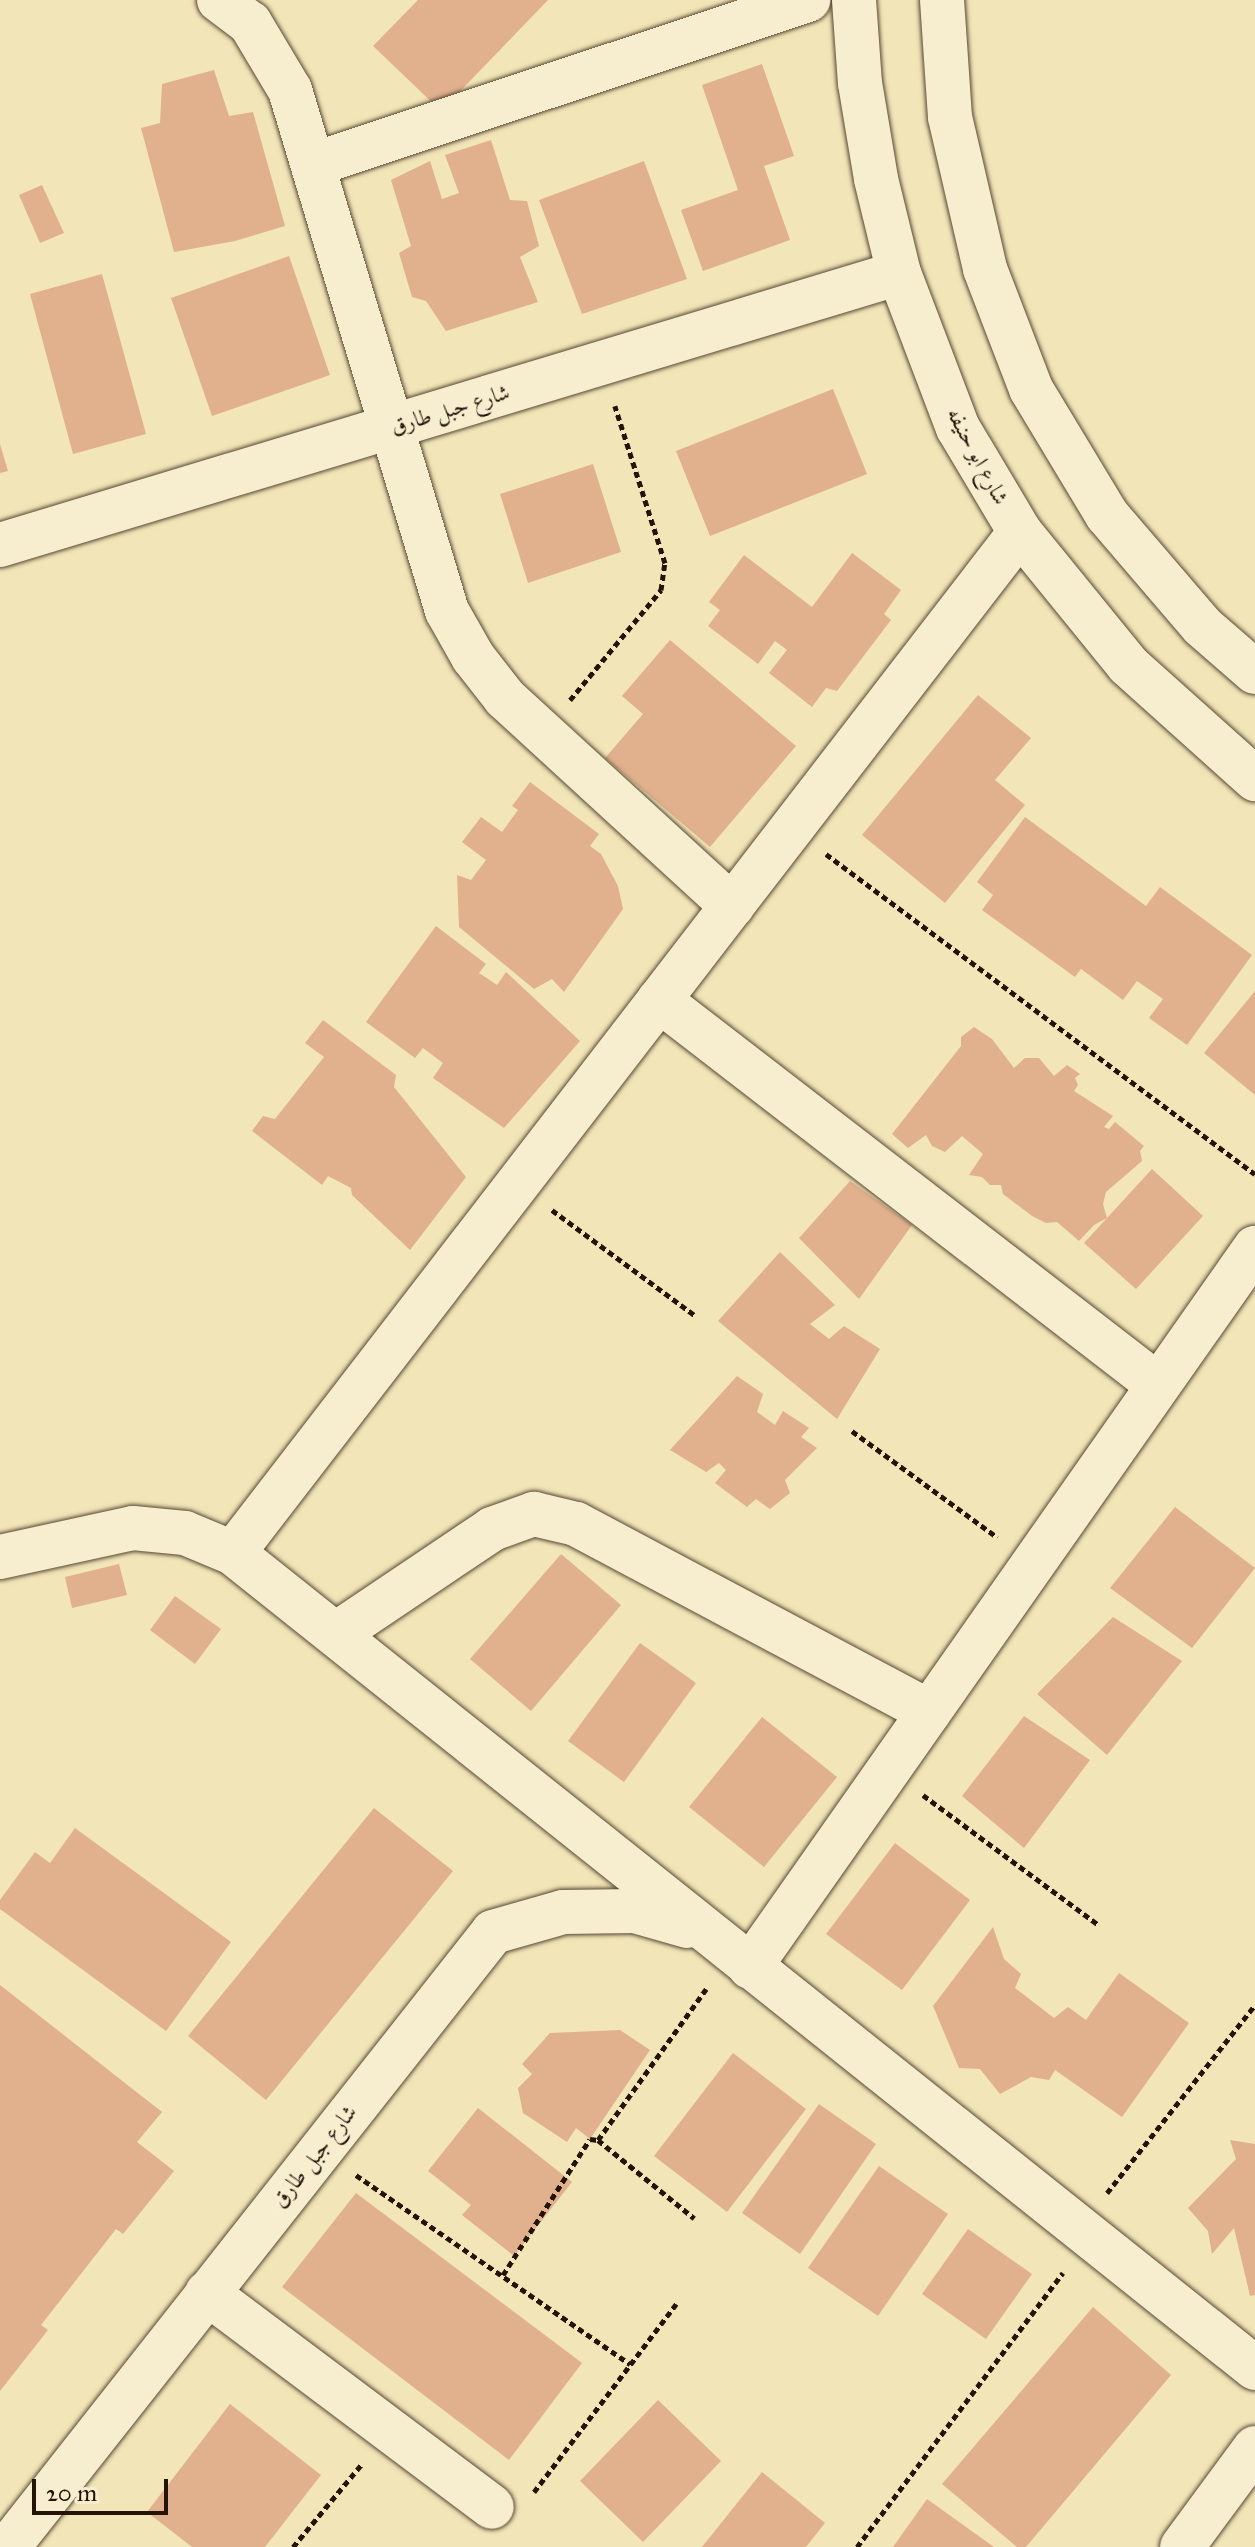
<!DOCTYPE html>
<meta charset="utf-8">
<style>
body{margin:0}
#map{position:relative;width:1255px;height:2547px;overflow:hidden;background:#f2e5b7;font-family:"IM FELL Great Primer",Amiri,serif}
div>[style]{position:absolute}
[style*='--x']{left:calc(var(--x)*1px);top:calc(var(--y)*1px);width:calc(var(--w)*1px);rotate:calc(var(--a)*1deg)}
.building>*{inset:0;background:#e1b18e}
.path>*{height:5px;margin-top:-2.5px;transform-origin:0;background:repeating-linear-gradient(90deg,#241408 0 6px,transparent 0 10px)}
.roads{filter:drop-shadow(0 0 2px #584834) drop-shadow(0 0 2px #584834)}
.minor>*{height:44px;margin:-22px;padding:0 22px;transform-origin:22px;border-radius:22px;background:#f7eed0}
span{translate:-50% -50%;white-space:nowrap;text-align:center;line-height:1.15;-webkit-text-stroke:8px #f7eed0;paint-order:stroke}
.street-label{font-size:22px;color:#241408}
.scale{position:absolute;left:32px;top:2479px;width:136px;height:36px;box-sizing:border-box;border:4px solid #241408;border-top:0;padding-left:10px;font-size:24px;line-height:28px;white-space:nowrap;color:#241408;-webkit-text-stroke:6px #f7eed0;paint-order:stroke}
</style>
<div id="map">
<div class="building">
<i style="clip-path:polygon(418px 0,548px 0,441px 111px,373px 46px)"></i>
<i style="clip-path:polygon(762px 64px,794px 156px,764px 166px,790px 240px,703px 271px,681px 210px,738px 190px,702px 85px)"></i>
<i style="clip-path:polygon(214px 70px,229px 116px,253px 112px,285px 226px,235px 241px,174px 252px,141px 128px,160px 123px,162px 84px)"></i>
<i style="clip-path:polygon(491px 140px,510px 200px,527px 201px,539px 246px,520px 257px,538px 302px,446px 331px,426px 301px,412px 297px,399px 253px,411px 246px,391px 180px,430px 161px,442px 199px,459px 193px,445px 155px)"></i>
<i style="clip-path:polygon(644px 161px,687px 279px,582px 314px,539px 200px)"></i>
<i style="clip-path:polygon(42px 185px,64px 233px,40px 243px,19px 195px)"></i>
<i style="clip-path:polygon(289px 256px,330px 375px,212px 416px,171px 298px)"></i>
<i style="clip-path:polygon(102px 274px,146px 434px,73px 454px,30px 294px)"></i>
<i style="clip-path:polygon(833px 389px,867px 474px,710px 536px,676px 451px)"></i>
<i style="clip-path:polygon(0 444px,8px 471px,0 473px)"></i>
<i style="clip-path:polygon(593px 464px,621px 552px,528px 583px,500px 494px)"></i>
<i style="clip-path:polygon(852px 553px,901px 590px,884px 614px,891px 620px,837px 691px,826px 688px,812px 707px,769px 673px,787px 650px,775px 641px,758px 664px,708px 626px,720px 610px,709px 602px,744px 555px,812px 607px)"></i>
<i style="clip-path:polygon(670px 640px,796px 746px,710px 847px,605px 758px,643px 714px,622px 696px)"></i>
<i style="clip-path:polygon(978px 695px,1031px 738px,995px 780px,1025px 805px,945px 903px,862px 835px)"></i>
<i style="clip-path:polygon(530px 782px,599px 834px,590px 846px,601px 854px,618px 886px,623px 909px,564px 992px,552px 979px,534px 989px,459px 927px,457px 875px,471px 880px,486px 860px,462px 842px,481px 817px,502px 832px,518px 810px,512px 806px)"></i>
<i style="clip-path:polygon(1025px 817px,1146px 906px,1160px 887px,1252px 955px,1187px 1045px,1149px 1018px,1163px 999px,1137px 981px,1123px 1000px,1081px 969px,1075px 977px,982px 910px,993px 895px,977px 882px)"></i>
<i style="clip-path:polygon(436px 926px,486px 964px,479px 973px,497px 985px,506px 972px,580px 1041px,504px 1128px,433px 1078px,443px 1063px,423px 1048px,415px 1058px,366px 1022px)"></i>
<i style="clip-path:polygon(1255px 991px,1255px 1095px,1204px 1053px)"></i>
<i style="clip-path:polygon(323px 1020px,396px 1075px,394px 1087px,466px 1177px,410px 1250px,352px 1195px,351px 1188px,328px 1176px,322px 1185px,252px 1131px,263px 1116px,275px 1119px,324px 1057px,305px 1043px)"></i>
<i style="clip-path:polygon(974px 1027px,992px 1039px,1014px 1068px,1025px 1058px,1039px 1058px,1054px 1076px,1067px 1065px,1080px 1074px,1075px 1078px,1078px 1085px,1074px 1091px,1113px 1116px,1104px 1127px,1109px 1129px,1115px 1122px,1144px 1146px,1140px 1151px,1142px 1161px,1106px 1192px,1103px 1204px,1107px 1218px,1094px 1225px,1079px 1241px,1057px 1222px,1046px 1223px,1032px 1216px,1003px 1194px,1001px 1185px,990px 1185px,982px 1177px,969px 1175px,983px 1154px,962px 1136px,945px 1152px,932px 1146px,926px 1135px,908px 1148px,892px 1134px,961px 1046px,961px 1037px)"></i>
<i style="clip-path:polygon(1152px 1169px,1203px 1216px,1136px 1289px,1084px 1243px)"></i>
<i style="clip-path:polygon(850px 1181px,912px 1225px,859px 1299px,799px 1238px)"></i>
<i style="clip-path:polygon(780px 1252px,835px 1305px,810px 1324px,829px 1339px,844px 1326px,880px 1349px,837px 1419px,718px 1321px)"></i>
<i style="clip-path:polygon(737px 1376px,763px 1394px,757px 1412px,775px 1425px,783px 1411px,809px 1428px,801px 1437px,817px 1448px,785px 1480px,790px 1493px,770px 1509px,756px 1499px,747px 1507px,715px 1483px,726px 1470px,719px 1463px,706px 1472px,670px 1450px)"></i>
<i style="clip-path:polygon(1175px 1507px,1255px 1568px,1192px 1648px,1110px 1588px)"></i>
<i style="clip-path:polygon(561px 1554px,621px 1605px,531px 1711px,470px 1659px)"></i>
<i style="clip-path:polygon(119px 1564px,127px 1595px,72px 1608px,65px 1577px)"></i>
<i style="clip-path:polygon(175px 1596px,221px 1629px,195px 1664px,150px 1630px)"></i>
<i style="clip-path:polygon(1113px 1617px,1182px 1661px,1107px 1755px,1037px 1694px)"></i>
<i style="clip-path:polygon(640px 1643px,696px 1683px,624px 1782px,568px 1741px)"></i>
<i style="clip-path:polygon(1024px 1716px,1090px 1760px,1024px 1848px,962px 1796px)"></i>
<i style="clip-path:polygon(762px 1717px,837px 1777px,764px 1867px,689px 1807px)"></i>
<i style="clip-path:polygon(374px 1808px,453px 1871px,266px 2100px,188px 2036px)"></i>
<i style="clip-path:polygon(75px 1828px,231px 1942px,166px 2031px,0 1909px,0 1900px,35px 1852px,50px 1863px)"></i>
<i style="clip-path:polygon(895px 1843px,970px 1900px,902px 1990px,826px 1934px)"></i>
<i style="clip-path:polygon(993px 1927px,1004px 1959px,1021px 1974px,1015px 1988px,1054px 2018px,1068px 2007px,1086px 2020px,1119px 1973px,1189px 2023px,1122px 2117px,1055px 2070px,1049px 2080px,1031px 2077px,1000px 2094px,980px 2069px,959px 2068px,933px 2006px)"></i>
<i style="clip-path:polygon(0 1985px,162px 2112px,137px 2142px,174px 2171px,123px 2234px,116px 2229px,41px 2325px,48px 2330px,0 2391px)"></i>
<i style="clip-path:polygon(620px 2030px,650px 2050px,590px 2139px,576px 2128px,567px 2142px,523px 2113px,518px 2088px,532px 2074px,522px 2064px,550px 2033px)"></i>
<i style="clip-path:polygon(733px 2053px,806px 2109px,727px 2212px,654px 2156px)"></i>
<i style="clip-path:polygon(819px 2104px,876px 2144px,800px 2254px,742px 2213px)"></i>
<i style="clip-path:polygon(478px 2108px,572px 2182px,514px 2256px,462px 2215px,471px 2205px,428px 2171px)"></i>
<i style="clip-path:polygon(1230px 2140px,1255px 2144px,1255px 2295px,1250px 2296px,1234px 2228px,1212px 2254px,1208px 2231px,1188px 2208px,1236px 2159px)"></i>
<i style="clip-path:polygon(879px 2166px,948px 2214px,878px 2316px,808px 2268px)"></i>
<i style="clip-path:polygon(356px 2193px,582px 2363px,509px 2460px,282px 2287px)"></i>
<i style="clip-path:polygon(968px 2229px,1032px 2274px,986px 2339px,922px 2294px)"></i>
<i style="clip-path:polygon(1093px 2307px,1171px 2375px,1026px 2547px,1017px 2547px,942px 2484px)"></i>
<i style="clip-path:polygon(658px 2400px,721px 2461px,643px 2542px,580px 2481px)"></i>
<i style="clip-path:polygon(230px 2404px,321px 2475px,265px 2547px,192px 2547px,147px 2512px)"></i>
<i style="clip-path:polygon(762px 2472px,825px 2523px,806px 2547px,702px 2547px)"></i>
<i style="clip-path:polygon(927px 2499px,994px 2547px,893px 2547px)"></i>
</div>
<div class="path">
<i style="--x:570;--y:700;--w:143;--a:-50.4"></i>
<i style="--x:661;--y:590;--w:27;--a:-82"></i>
<i style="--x:665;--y:563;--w:165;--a:-107.7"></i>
<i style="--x:826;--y:854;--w:535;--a:36.72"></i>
<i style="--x:552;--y:1210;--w:179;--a:36.4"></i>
<i style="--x:852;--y:1431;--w:180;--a:36.2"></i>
<i style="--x:923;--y:1795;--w:219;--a:36.5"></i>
<i style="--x:598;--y:2140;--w:124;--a:39.1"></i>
<i style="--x:356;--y:2175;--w:333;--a:34.6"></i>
<i style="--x:1107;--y:2193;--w:239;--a:-51.8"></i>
<i style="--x:503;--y:2275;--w:161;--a:-57.4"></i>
<i style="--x:590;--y:2139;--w:8;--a:7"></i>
<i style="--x:598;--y:2140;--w:186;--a:-54.4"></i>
<i style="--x:534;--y:2492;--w:236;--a:-52.9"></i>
<i style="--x:293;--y:2547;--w:107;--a:-50.3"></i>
<i style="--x:857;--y:2547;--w:343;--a:-53.1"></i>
</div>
<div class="roads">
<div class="minor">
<i style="--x:219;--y:0;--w:39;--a:37"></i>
<i style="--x:250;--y:23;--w:78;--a:59.2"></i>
<i style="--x:290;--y:90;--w:544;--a:73.23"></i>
<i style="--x:447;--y:611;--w:53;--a:60.5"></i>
<i style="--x:473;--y:657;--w:52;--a:52"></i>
<i style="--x:505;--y:698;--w:308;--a:42.5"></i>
<i style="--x:854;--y:0;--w:83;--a:85.9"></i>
<i style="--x:860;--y:83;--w:97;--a:80.5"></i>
<i style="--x:876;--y:179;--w:97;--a:76.3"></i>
<i style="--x:899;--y:273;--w:166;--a:69.2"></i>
<i style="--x:958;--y:428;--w:121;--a:59.2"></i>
<i style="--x:1020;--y:532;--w:171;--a:50.9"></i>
<i style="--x:1128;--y:665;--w:171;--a:41.9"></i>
<i style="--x:942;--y:0;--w:117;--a:86.1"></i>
<i style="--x:950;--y:117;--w:156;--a:77"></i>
<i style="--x:985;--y:269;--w:129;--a:69"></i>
<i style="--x:1031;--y:389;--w:147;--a:58.9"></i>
<i style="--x:1107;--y:515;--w:146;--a:49.4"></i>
<i style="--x:1202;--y:626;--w:70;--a:41"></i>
<i style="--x:315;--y:164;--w:520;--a:-18.4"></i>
<i style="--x:0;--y:545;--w:939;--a:-16.83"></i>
<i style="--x:659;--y:1000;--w:630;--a:37.65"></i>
<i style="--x:233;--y:1553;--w:1289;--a:-52.37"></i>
<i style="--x:0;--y:1557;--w:136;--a:-12.3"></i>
<i style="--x:133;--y:1528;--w:52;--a:5.5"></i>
<i style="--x:185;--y:1533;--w:52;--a:22.6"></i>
<i style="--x:233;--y:1553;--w:1307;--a:38.57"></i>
<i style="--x:336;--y:1634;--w:188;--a:-33.9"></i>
<i style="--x:492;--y:1529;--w:45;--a:-19.7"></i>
<i style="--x:534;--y:1514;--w:43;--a:13.4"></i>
<i style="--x:576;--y:1524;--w:400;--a:28"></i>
<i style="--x:750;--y:1967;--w:879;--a:-54.92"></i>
<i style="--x:207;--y:2293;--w:356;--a:36.9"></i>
<i style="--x:0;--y:2547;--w:14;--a:-25"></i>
<i style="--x:13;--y:2541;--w:775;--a:-51.76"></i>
<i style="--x:493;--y:1932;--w:73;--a:-15.9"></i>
<i style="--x:563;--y:1912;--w:72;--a:-0.8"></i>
<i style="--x:635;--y:1911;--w:54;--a:16.1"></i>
<i style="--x:1182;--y:2547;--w:123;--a:-53.6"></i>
</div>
</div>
<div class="street-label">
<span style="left:450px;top:409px;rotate:-17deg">شارع جبل طارق</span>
<span style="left:978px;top:456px;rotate:62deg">شارع ابو حنيفه</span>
<span style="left:314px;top:2156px;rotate:-52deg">شارع جبل طارق</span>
</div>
<div class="scale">20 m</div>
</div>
